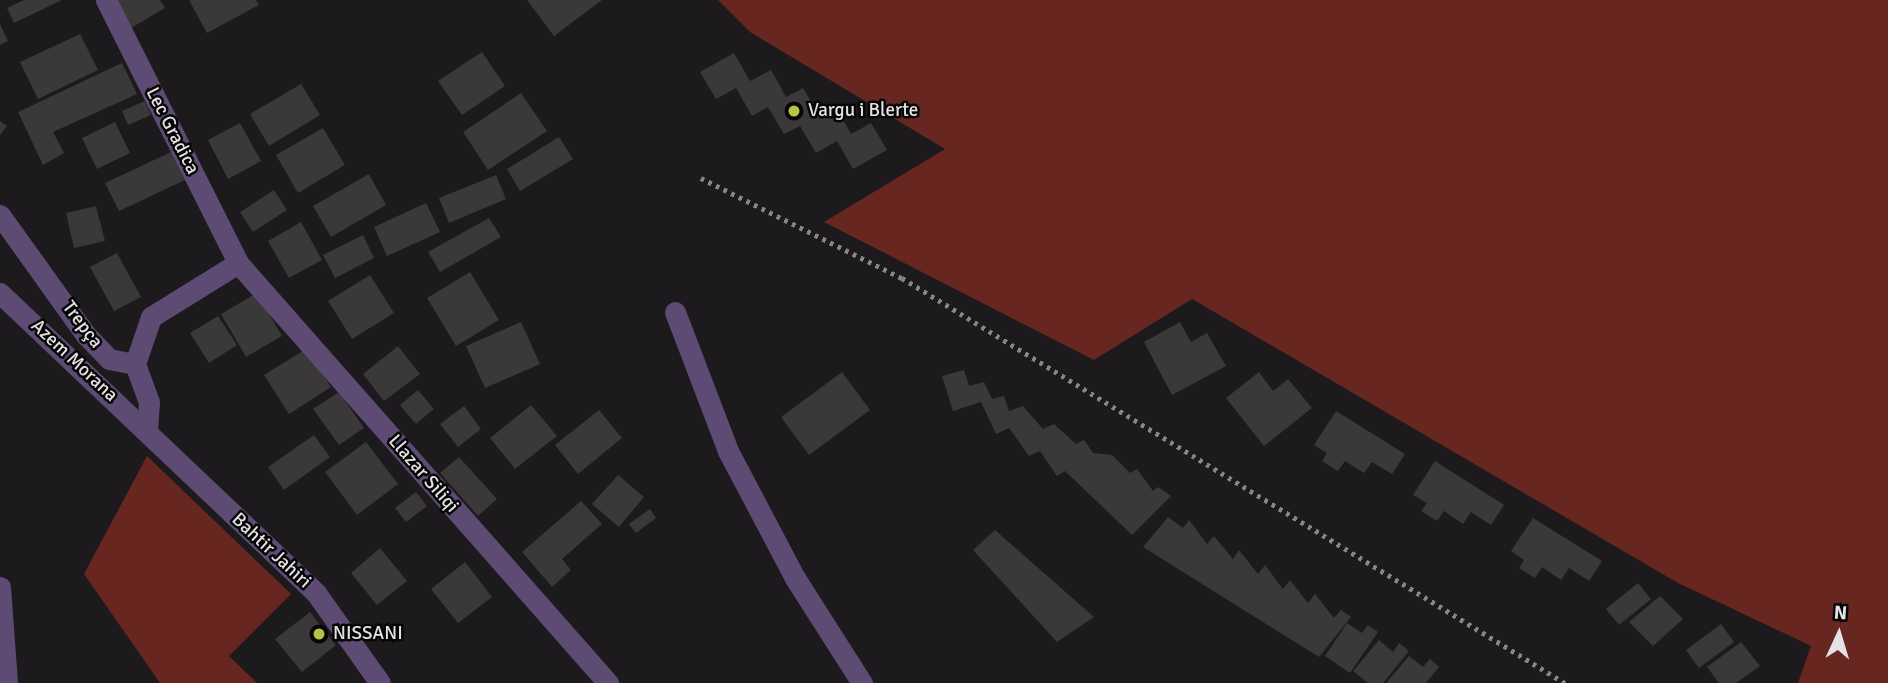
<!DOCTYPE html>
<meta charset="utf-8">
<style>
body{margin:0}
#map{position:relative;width:1888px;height:683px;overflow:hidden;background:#1c1a1c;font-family:Signika,sans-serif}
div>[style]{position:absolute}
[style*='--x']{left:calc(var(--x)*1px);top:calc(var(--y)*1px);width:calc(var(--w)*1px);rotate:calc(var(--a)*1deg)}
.forest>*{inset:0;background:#67261f}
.building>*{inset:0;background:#3b3839}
.path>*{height:4.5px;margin-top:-2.25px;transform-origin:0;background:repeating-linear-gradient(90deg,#878587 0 3.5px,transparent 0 8.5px)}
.minor>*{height:21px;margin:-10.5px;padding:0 10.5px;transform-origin:10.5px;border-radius:10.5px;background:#5d4b74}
.dots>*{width:19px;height:19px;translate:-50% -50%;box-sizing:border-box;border:4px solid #060606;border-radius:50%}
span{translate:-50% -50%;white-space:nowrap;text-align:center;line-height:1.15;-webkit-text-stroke:5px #060606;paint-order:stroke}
.poi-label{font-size:19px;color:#e4e2e4}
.left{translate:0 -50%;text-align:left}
.street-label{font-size:19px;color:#e4e2e4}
.north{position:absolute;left:1804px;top:599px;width:70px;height:70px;-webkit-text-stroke:5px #060606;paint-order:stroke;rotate:4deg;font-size:19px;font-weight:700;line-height:28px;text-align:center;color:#e4e2e4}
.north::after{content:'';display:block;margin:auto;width:24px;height:32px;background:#e4e2e4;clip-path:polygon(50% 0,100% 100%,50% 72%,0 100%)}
</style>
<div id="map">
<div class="forest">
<i style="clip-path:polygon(718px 0,1888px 0,1888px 683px,1798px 683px,1811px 646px,1678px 583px,1192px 299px,1094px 360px,824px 222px,945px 149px,750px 32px)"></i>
<i style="clip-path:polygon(147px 456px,291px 594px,229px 656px,257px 683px,160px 683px,84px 574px)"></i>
</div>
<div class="building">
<i style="clip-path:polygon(24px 0,62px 0,14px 23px,7px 8px)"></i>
<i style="clip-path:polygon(114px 0,160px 0,165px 8px,131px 28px)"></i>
<i style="clip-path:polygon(189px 0,256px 0,259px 5px,207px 33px)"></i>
<i style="clip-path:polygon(527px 0,602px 0,554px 36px)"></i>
<i style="clip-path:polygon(0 24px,8px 41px,0 45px)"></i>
<i style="clip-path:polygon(80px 34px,98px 70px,38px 99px,20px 62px)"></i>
<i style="clip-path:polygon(482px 52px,505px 86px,462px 115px,438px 81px)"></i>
<i style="clip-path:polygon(734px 53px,750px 81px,771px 70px,786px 97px,803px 88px,819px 115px,835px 106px,851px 134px,871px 123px,887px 150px,853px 169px,837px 141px,816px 153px,800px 126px,784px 134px,768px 107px,752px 116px,736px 88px,716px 99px,700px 72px)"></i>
<i style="clip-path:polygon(122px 63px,137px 94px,53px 132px,64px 153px,43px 165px,18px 112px)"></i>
<i style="clip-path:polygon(301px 84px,320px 115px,269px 146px,250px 114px)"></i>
<i style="clip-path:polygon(521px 93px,547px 131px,488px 170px,463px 132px)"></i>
<i style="clip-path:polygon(145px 101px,151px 115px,128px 125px,122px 111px)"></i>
<i style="clip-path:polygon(0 121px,7px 126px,0 135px)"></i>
<i style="clip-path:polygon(115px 122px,130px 153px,97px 169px,82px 138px)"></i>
<i style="clip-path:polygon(240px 123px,261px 161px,228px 179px,208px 140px)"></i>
<i style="clip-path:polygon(323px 128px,345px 165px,298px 193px,276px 155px)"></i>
<i style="clip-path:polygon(559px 137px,573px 159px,520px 191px,507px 169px)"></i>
<i style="clip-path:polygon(171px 152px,185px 180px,119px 211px,105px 183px)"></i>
<i style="clip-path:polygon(369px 174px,386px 205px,331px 237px,313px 206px)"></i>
<i style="clip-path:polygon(496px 175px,506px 199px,449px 223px,439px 198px)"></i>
<i style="clip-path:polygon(274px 190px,287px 210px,253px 232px,240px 212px)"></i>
<i style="clip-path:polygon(426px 203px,440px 232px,387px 256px,374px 227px)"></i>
<i style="clip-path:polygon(96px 206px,105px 241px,74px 248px,66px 213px)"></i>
<i style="clip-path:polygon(489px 218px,501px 237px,440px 272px,428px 252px)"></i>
<i style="clip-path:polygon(301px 222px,322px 260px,289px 278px,268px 241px)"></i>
<i style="clip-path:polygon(363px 235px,374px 258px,335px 278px,323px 255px)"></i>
<i style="clip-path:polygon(117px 253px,141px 297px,114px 311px,90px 267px)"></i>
<i style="clip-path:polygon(470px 272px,499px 320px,456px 346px,427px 298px)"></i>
<i style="clip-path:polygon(370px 275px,394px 313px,352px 339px,328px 301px)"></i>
<i style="clip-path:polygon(257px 293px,282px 336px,246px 357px,221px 314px)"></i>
<i style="clip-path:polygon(218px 316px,237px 345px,209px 363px,190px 333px)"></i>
<i style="clip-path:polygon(521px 322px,540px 364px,485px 388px,466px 346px)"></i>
<i style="clip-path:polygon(1180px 322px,1191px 342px,1207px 333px,1226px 366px,1172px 395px,1144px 342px)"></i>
<i style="clip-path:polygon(398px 346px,420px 374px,384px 401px,363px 374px)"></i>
<i style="clip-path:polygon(306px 349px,331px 387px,289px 414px,264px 375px)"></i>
<i style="clip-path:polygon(964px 370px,969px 386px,984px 382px,992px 399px,1004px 396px,1009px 411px,1023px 406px,1043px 429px,1054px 424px,1076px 444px,1084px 440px,1093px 453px,1112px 455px,1130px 473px,1137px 469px,1153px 491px,1158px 487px,1171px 496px,1132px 535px,1065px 471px,1057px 476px,1040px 451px,1029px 456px,1009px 428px,996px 434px,981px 402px,953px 411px,942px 376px)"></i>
<i style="clip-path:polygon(842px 372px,870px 410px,809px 455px,781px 417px)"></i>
<i style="clip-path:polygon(1259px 372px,1273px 391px,1288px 379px,1312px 408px,1264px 446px,1226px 398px)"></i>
<i style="clip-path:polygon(418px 390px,434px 409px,416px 424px,400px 405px)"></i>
<i style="clip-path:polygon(339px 392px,364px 428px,339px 445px,313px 409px)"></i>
<i style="clip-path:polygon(531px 405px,557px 436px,515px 469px,490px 438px)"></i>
<i style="clip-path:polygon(464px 406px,481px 429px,458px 447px,440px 424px)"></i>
<i style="clip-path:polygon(599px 410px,622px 438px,578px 474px,555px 445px)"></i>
<i style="clip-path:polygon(1336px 411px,1405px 454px,1392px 474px,1372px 462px,1364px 473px,1345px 461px,1338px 471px,1322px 461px,1327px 453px,1314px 445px)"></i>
<i style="clip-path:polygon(314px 435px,330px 457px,284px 490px,268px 467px)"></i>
<i style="clip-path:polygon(366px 442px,398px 484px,357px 515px,325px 472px)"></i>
<i style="clip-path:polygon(459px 457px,497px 499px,478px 516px,440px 473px)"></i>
<i style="clip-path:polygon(1435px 461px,1504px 505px,1491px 525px,1471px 512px,1463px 524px,1444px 511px,1437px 521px,1421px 511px,1427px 503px,1413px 495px)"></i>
<i style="clip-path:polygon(618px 475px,644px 497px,619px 527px,592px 504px)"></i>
<i style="clip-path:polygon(416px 492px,427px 506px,406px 522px,395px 508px)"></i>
<i style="clip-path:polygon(581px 501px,602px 524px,562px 559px,571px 570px,552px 587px,522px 552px)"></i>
<i style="clip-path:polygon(650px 509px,656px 518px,636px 533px,629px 524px)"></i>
<i style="clip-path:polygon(1168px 517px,1183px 528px,1189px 520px,1207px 544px,1214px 536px,1233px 559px,1239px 550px,1258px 574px,1265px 565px,1283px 589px,1290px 580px,1308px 603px,1315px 594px,1334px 618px,1341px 610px,1351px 617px,1319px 657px,1143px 547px)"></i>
<i style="clip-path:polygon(1533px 518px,1602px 561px,1589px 581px,1569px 568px,1561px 580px,1542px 567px,1535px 578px,1519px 568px,1524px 560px,1511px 551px)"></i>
<i style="clip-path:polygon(995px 530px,1094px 617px,1057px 642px,973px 550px)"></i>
<i style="clip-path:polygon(380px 548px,407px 581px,377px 605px,351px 573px)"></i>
<i style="clip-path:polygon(465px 562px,492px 597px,458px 623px,431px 589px)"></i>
<i style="clip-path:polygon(1638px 583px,1651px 599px,1619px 625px,1606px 609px)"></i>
<i style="clip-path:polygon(1660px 596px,1683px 619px,1653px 646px,1629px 622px)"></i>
<i style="clip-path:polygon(310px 612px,336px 645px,302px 672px,275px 639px)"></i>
<i style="clip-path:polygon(1347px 623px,1362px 633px,1368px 625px,1378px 632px,1350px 673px,1325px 656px)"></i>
<i style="clip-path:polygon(1721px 624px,1734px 642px,1699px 668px,1686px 650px)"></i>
<i style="clip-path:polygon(1379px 640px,1393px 652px,1399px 643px,1409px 651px,1383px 683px,1368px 683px,1353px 671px)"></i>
<i style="clip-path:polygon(1741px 642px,1760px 666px,1736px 683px,1719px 683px,1707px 667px)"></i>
<i style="clip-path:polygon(1409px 656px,1423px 667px,1430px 659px,1439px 667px,1426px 683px,1386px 683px)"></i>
</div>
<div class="path">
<i style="--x:701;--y:178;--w:225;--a:26.5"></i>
<i style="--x:902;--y:278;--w:777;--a:31.42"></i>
</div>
<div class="minor">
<i style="--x:106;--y:0;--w:294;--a:63.3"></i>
<i style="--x:238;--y:263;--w:560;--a:48.62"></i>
<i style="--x:0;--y:215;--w:148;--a:54.4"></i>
<i style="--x:86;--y:335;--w:33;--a:46"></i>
<i style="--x:109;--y:359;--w:26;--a:11"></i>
<i style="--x:135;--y:364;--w:40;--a:69.8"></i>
<i style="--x:149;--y:402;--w:28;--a:94"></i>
<i style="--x:0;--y:293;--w:436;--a:43.5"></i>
<i style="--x:316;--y:593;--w:110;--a:54.6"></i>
<i style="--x:675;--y:312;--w:149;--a:69.1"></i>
<i style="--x:728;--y:451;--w:144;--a:62.2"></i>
<i style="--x:795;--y:578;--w:125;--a:57.5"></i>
<i style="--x:135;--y:364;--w:50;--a:-71.2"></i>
<i style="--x:151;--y:317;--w:102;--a:-31.8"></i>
<i style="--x:0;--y:587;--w:96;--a:85.8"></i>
</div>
<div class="dots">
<i style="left:794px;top:111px;background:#b7c147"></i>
<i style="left:319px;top:634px;background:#b7c147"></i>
</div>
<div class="poi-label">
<span class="left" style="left:808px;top:111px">Vargu i Blerte</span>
<span class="left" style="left:333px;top:634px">NISSANI</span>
</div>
<div class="street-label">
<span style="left:172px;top:131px;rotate:63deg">Lec Gradica</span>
<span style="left:82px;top:325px;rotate:53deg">Trepça</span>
<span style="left:74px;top:361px;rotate:43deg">Azem Morana</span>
<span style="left:423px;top:474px;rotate:49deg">Llazar Siliqi</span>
<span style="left:271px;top:551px;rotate:43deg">Bahtir Jahiri</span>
</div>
<div class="north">N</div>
</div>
